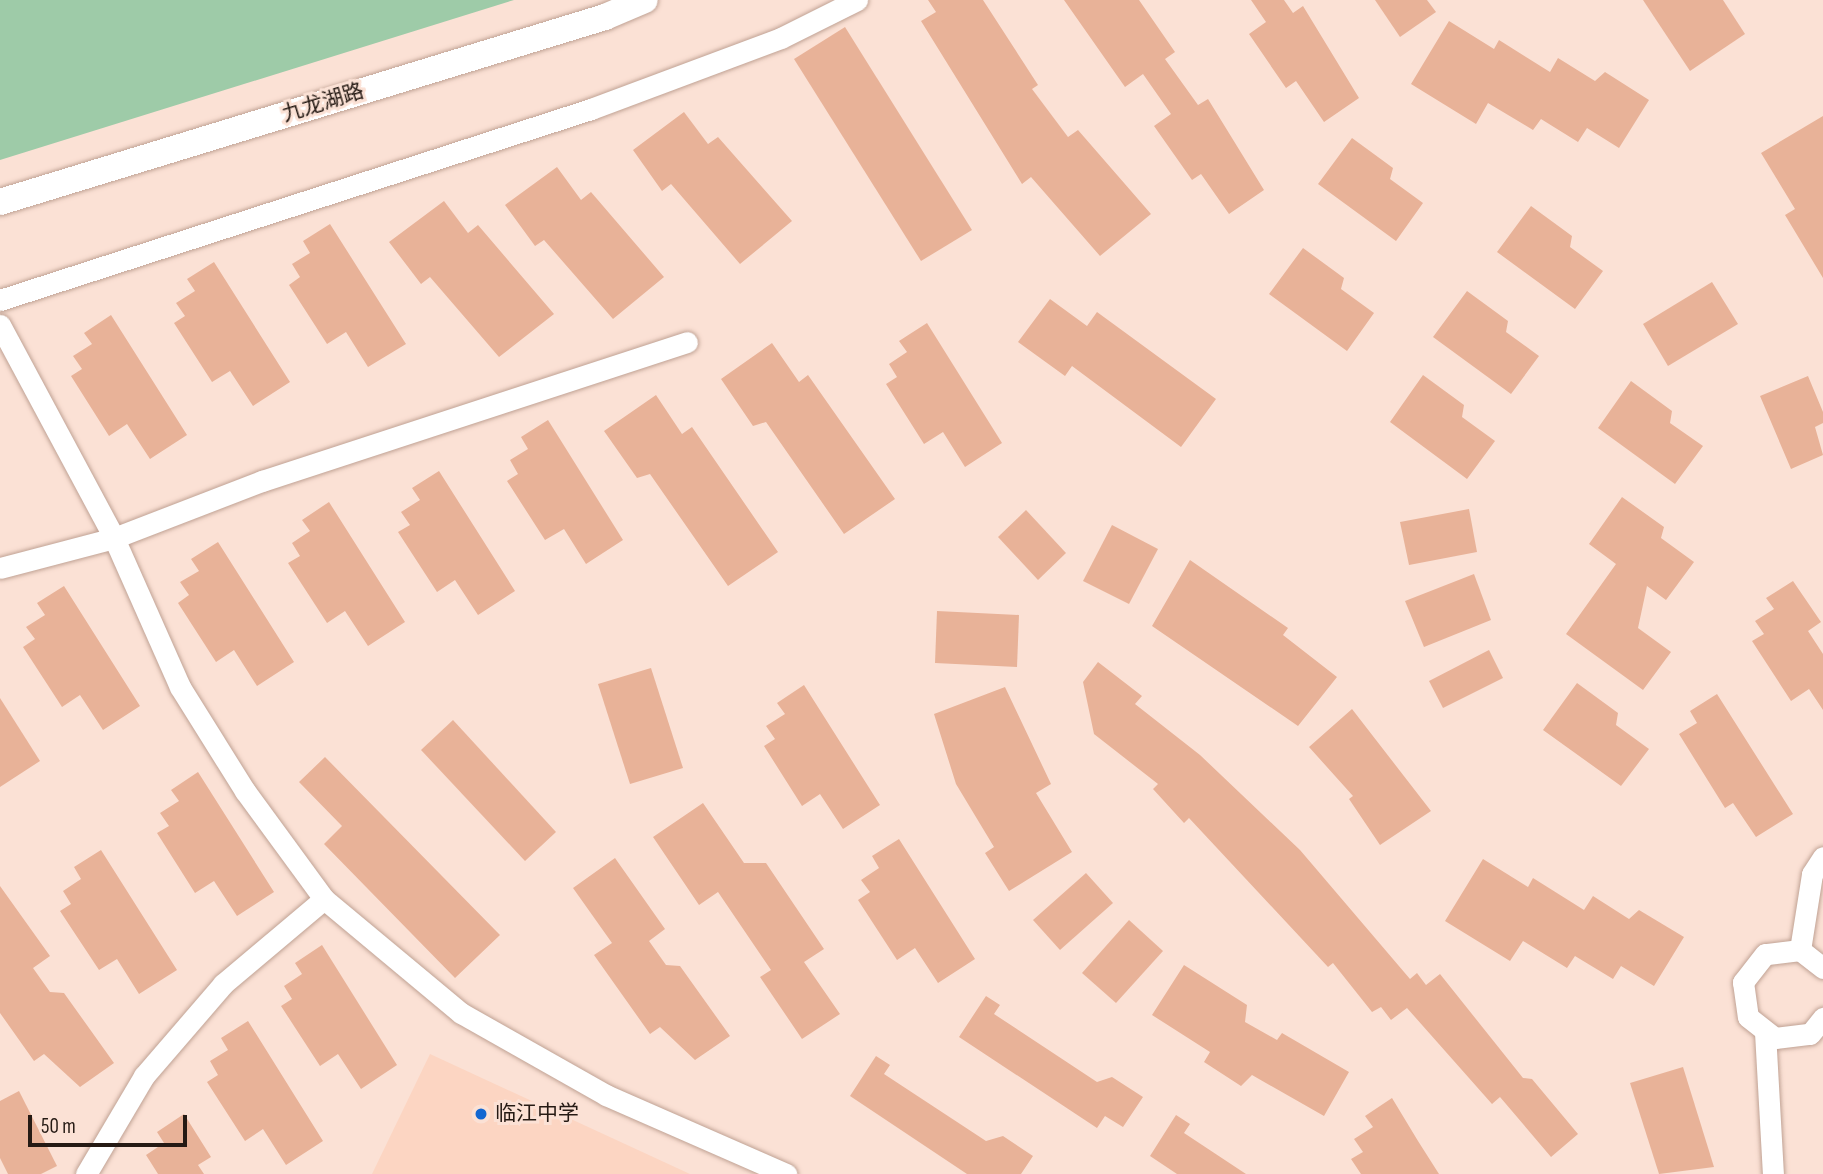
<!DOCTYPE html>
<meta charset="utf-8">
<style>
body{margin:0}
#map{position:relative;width:1823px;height:1174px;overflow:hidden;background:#fbe1d5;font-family:"Sofia Sans Condensed","Noto Sans SC",sans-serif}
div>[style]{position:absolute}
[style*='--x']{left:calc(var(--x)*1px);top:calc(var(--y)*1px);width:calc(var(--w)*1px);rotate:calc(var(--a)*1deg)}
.built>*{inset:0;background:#fcd5c2}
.green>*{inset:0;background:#9ecba8}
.building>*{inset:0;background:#e8b298}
.roads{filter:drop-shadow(0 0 2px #c0a294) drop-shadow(0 0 2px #c0a294)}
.minor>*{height:21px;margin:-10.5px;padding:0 10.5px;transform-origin:10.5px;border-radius:10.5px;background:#fff}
.tertiary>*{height:26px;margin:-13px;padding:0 13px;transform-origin:13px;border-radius:13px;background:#fff}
.dots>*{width:19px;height:19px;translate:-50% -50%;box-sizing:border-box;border:4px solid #fbe1d5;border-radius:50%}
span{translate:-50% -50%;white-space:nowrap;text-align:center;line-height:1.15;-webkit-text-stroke:6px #fbe1d5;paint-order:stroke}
.street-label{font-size:21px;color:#251a14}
.poi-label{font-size:21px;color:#251a14}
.left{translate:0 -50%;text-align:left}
.scale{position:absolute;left:28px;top:1115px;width:159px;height:32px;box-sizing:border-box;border:4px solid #251a14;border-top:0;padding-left:9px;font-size:21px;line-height:24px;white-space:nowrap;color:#251a14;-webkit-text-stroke:5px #fbe1d5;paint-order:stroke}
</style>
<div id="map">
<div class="built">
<i style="clip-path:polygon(430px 1054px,690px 1174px,372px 1174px)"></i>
</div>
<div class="green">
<i style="clip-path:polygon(0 0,514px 0,0 160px)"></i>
</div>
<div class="building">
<i style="clip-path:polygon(928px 0,983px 0,1038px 85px,1032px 89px,1068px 137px,1078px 130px,1151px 214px,1100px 256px,1031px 177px,1022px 184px,921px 21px,936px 12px)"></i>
<i style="clip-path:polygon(1064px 0,1139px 0,1175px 52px,1165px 59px,1198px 105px,1208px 99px,1264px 190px,1229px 214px,1201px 174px,1192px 180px,1154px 126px,1171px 114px,1143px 74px,1125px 87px)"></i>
<i style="clip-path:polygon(1251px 0,1284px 0,1293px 13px,1303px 6px,1359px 98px,1324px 122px,1296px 81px,1286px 88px,1249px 34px,1266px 22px)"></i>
<i style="clip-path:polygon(1375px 0,1427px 0,1436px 12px,1400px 37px)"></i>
<i style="clip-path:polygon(1643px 0,1723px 0,1745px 34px,1690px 71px)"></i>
<i style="clip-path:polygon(1449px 21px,1494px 49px,1499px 40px,1550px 72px,1558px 58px,1595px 81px,1605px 72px,1649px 100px,1619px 148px,1587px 128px,1578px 142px,1541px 119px,1533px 130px,1488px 103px,1476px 124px,1411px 84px)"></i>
<i style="clip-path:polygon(845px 27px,972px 230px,921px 261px,794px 59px)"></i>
<i style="clip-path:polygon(684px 112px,708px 144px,718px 137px,792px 221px,740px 264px,671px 184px,662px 191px,633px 150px)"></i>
<i style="clip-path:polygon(1823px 116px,1823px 278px,1785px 215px,1795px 209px,1761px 153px)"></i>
<i style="clip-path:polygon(1352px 138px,1393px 168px,1390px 179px,1423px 203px,1396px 241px,1318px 184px)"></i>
<i style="clip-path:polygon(557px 167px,581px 200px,591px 192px,664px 277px,613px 319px,544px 240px,535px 246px,505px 205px)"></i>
<i style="clip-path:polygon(444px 201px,468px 233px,478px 225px,554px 314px,499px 357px,430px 277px,421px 284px,389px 242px)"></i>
<i style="clip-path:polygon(1531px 206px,1572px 236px,1570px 247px,1603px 271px,1575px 309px,1497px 252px)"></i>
<i style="clip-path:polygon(330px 224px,406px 344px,368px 367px,346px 332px,327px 344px,289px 285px,300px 277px,292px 264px,310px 253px,303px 241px)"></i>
<i style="clip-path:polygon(1303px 248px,1344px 278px,1341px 289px,1374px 313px,1347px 351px,1269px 294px)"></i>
<i style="clip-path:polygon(214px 262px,290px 382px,253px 406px,230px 371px,212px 382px,174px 323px,185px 316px,176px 303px,195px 291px,187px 279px)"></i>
<i style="clip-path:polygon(1712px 282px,1738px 324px,1668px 366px,1643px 324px)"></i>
<i style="clip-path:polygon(1467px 291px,1508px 321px,1506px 332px,1539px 356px,1511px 394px,1433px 337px)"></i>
<i style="clip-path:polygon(1050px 299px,1087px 326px,1097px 312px,1216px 399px,1181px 447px,1072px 366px,1065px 376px,1018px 342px)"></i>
<i style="clip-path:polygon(111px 315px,187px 435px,150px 459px,127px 424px,109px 436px,71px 376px,82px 369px,73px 356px,92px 344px,84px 333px)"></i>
<i style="clip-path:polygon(927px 323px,1002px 443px,965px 467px,943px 432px,924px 444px,886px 384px,897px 377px,889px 364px,907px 352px,899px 341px)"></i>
<i style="clip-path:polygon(772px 343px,799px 382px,808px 375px,895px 499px,844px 534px,766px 422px,753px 426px,721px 379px)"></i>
<i style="clip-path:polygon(1423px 375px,1464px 405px,1462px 417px,1495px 441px,1467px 479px,1390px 422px)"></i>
<i style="clip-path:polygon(1808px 376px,1823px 412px,1823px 423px,1815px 427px,1823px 455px,1791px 469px,1760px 396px)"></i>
<i style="clip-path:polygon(1631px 381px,1672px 411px,1670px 423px,1703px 446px,1675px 484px,1598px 428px)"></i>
<i style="clip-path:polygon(656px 395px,682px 434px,692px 427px,778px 552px,728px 586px,650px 474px,637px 478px,604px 431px)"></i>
<i style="clip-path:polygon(548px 420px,623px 540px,586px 564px,564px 529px,545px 540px,507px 481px,518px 474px,510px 460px,528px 449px,521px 437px)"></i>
<i style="clip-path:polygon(439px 471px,515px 591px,478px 615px,455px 580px,437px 592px,398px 532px,410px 525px,401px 512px,420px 500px,412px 488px)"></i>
<i style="clip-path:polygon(1622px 497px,1664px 527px,1661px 538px,1694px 562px,1666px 600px,1647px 586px,1638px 628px,1671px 652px,1643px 690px,1566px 634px,1616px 564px,1589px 544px)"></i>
<i style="clip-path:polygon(329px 502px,405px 622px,368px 646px,345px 611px,327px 623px,288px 563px,300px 556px,292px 543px,310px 531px,302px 520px)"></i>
<i style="clip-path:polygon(1469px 509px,1477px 552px,1409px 565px,1400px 522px)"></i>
<i style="clip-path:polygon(1026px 510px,1066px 553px,1038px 580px,998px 537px)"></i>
<i style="clip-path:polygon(1112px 525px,1158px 549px,1129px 604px,1083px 581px)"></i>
<i style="clip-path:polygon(218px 542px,294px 662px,257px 686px,234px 650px,216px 662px,178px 603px,189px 595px,180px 582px,199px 571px,191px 559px)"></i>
<i style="clip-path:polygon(1190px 560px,1288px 628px,1283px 635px,1337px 677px,1298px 726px,1152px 626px)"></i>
<i style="clip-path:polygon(1474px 574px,1491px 620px,1424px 647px,1405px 601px)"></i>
<i style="clip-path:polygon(1793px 581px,1821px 622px,1808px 631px,1823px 654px,1823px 710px,1809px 689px,1791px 701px,1752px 641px,1764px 634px,1755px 621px,1774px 609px,1766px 598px)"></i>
<i style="clip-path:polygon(64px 586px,140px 706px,103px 730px,80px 695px,62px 707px,23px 647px,35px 639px,26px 627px,45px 615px,37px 603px)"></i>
<i style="clip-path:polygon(937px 611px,1019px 615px,1017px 667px,935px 663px)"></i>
<i style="clip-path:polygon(1489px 650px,1503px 678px,1443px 708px,1429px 681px)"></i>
<i style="clip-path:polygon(1098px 662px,1142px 696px,1135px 704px,1200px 755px,1300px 850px,1410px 979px,1417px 973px,1426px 985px,1440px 974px,1523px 1078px,1532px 1079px,1578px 1134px,1551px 1157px,1500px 1097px,1492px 1104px,1407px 1008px,1391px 1020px,1381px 1007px,1372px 1012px,1333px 963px,1328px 967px,1189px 818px,1184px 823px,1153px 789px,1158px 784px,1094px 734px,1083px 682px)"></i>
<i style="clip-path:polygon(651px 668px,683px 768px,630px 784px,598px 684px)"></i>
<i style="clip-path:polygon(1577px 683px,1618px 713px,1616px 725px,1649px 749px,1621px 786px,1543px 730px)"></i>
<i style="clip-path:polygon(804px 685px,880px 805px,843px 829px,820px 794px,802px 806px,764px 746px,775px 739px,766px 726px,785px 714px,777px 703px)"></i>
<i style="clip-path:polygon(1005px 687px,1051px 784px,1036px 793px,1072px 852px,1009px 891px,985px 853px,994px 847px,956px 784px,934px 714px)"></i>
<i style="clip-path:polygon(1717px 694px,1793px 814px,1756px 837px,1733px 803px,1725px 808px,1679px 734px,1697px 723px,1690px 711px)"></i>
<i style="clip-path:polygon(0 698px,40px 761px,0 787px)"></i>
<i style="clip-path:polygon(1352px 709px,1431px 811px,1380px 845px,1349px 799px,1353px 796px,1309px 747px)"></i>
<i style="clip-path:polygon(453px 720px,556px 832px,525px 861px,421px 750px)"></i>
<i style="clip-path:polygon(325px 757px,500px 935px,455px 978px,324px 844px,342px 826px,299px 782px)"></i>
<i style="clip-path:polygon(198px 772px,274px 892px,237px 916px,214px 881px,195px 893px,157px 833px,169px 826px,160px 813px,179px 801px,171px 790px)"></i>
<i style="clip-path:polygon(703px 803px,744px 863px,766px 863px,824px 949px,804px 962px,840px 1014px,802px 1039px,760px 977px,771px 970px,718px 892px,699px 905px,653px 837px)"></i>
<i style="clip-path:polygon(899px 839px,975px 959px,938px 983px,915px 948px,897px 960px,858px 900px,870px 892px,861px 880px,879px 868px,872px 856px)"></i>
<i style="clip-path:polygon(101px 850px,177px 970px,139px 994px,117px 959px,99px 970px,60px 911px,71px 904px,63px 891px,81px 879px,74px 867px)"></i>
<i style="clip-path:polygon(615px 858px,665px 929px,649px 941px,666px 965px,680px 966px,730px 1036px,695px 1060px,660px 1027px,650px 1034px,594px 955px,612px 943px,573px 888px)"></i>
<i style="clip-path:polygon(1483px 859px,1528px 887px,1533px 878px,1584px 910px,1593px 896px,1629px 919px,1639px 910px,1684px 937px,1654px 986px,1621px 966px,1613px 979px,1575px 956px,1567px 968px,1523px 941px,1510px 961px,1445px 921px)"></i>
<i style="clip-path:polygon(1086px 873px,1113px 903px,1060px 950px,1033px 920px)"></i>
<i style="clip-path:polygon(0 886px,50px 956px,33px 968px,50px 992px,64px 993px,114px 1063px,80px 1087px,44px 1054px,34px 1061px,0 1013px)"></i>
<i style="clip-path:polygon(1129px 920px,1163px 951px,1116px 1003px,1082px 973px)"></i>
<i style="clip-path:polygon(322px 945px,397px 1065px,361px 1089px,338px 1054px,320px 1066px,281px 1006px,292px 999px,284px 986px,302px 974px,295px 963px)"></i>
<i style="clip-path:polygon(1184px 965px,1247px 1005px,1245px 1022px,1277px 1040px,1282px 1033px,1349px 1072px,1324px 1116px,1252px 1075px,1241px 1086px,1204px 1062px,1210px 1052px,1152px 1015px)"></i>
<i style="clip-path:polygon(986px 996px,1000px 1005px,994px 1014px,1097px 1082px,1112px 1077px,1143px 1097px,1123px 1127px,1105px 1116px,1097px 1128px,959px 1037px)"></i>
<i style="clip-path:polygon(248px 1021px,323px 1141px,286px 1165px,263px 1129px,245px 1141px,207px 1082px,218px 1075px,210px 1061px,228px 1050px,221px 1038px)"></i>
<i style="clip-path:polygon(876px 1056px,890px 1065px,884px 1074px,986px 1141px,1003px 1136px,1033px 1156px,1021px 1174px,967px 1174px,850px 1096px)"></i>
<i style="clip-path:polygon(1683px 1067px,1714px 1167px,1659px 1174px,1630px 1083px)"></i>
<i style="clip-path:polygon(19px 1091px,57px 1166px,41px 1174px,8px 1174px,0 1158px,0 1101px)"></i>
<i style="clip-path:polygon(1392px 1098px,1418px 1141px,1439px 1174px,1361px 1174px,1351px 1159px,1363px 1152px,1354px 1139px,1373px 1127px,1365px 1116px)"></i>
<i style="clip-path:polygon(184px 1114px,211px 1157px,198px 1165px,204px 1174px,158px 1174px,146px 1155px,164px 1143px,157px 1132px)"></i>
<i style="clip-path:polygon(1176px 1115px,1190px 1124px,1184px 1133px,1246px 1174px,1177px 1174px,1150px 1156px)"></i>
</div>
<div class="roads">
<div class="minor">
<i style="--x:0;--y:300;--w:621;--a:-17.91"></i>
<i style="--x:591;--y:109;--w:203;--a:-20.5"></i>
<i style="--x:781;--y:38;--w:85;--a:-26.6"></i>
<i style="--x:0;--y:325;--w:242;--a:61.8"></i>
<i style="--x:114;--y:538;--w:163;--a:66.1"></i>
<i style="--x:180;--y:687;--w:123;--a:58"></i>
<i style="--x:245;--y:791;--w:134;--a:53.8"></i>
<i style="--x:324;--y:899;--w:178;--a:39.8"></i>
<i style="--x:461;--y:1013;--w:167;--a:29.5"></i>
<i style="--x:606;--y:1095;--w:197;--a:23.7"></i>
<i style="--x:0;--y:568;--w:118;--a:-14.7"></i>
<i style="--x:114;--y:538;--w:159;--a:-21.1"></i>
<i style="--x:262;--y:481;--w:447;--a:-18.1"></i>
<i style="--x:1800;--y:950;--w:77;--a:-81"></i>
<i style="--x:1812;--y:874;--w:20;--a:-57"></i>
<i style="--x:1823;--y:968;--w:29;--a:-142"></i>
<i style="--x:1800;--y:950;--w:35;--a:173"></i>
<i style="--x:1765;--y:954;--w:36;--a:128"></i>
<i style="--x:1743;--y:982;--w:35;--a:82"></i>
<i style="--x:1748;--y:1017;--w:34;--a:38"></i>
<i style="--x:1775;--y:1038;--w:35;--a:-7"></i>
<i style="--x:1810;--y:1034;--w:21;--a:-51"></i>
<i style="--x:1765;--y:1032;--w:142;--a:86.8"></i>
<i style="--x:86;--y:1174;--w:114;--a:-59.4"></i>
<i style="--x:144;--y:1076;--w:121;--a:-49.3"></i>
<i style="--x:223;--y:984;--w:132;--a:-40.1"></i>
</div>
<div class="tertiary">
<i style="--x:0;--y:202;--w:633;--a:-17"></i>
<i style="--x:605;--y:17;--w:43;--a:-23"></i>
</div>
</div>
<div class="dots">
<i style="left:481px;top:1114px;background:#1267d1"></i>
</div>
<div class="street-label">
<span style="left:323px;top:103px;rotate:-17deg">九龙湖路</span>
</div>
<div class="poi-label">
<span class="left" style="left:495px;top:1114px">临江中学</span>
</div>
<div class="scale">50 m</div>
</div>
